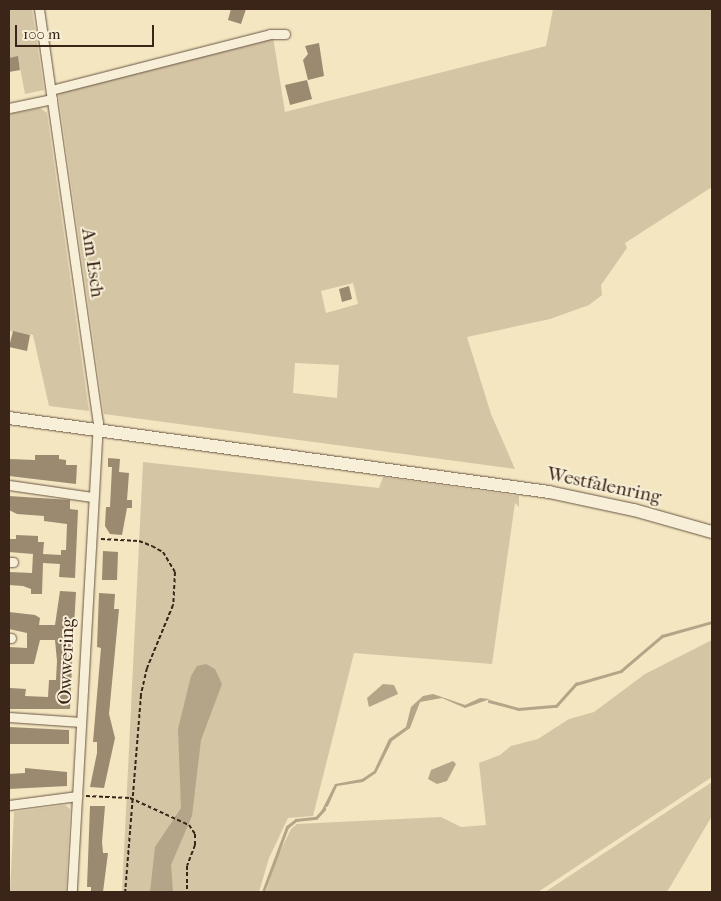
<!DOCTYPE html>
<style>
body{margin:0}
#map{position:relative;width:721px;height:901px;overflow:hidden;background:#f3e6c1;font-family:"IM FELL French Canon",serif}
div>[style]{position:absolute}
.green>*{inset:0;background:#d4c5a4}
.water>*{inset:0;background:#b4a488}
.stream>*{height:2.5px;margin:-1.25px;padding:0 1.25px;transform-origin:1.25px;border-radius:1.25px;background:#b4a488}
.building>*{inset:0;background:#9b8970}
.path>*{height:2px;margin-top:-1px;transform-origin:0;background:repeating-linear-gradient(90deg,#3b2418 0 4px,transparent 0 6.5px)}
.roads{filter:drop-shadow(0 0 1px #695442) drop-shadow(0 0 1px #695442)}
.street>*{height:9px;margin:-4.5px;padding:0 4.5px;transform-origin:4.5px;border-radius:4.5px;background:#f7efd7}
.secondary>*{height:12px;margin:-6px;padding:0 6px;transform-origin:6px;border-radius:6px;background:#f7efd7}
span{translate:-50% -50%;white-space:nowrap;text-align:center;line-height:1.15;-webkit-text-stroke:4px #f7efd7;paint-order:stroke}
.street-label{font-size:19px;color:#3b2418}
.frame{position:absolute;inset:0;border:10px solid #3b2418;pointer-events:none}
.scale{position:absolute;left:15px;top:25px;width:139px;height:22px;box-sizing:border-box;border:2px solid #3b2418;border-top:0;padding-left:6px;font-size:15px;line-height:18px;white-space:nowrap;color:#3b2418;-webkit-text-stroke:4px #f7efd7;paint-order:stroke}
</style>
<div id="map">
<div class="green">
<div style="clip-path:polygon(9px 9px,32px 9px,44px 90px,25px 94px,18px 57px,9px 58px)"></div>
<div style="clip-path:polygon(evenodd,553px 9px,712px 9px,712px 187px,625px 243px,627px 248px,601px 285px,602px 295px,589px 305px,550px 319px,467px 337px,491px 414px,515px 469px,104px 414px,58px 91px,273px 37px,285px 112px,546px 46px,553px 9px,353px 283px,358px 304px,326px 313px,321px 291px,353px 283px,553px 9px,295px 363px,339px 365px,337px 398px,293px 393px,295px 363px)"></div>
<div style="clip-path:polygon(40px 108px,47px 113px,89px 411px,49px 406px,33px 335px,9px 331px,9px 114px)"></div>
<div style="clip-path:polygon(143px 462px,379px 488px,383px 477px,519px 496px,519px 507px,515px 503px,492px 664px,354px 653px,313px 816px,288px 818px,269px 858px,259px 892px,122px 892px)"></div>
<div style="clip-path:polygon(712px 640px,712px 777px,538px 892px,266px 892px,276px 860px,291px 829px,297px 824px,441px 817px,461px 827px,486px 825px,479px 763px,500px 755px,511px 746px,538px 739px,569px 719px,594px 712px,645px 674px)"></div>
<div style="clip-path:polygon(712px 782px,712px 816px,667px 892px,545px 892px)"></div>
<div style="clip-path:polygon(65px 805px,70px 809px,66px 892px,10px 892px,14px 812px)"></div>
</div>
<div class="water">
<div style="clip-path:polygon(206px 664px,215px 669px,222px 684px,201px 740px,192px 816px,171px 865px,173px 892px,150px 892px,155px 847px,181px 808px,178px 729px,191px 676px,197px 666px)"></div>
<div style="clip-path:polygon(383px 684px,394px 685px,398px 694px,369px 707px,367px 698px)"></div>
<div style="clip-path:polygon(433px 694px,465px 705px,480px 698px,490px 699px,465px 708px,442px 698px,420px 702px,410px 728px,392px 741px,376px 773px,363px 782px,337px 786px,328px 806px,322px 810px,335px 784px,362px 779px,374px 771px,389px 739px,406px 727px,411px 707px,423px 696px)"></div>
<div style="clip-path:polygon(453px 761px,456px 764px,447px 781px,437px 784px,428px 779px,431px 770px)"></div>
</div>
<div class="stream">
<div style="left:489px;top:701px;width:30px;rotate:15deg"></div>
<div style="left:518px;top:709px;width:38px;rotate:-5deg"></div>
<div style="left:556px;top:706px;width:30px;rotate:-48deg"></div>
<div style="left:576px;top:684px;width:47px;rotate:-16.1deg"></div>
<div style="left:621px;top:671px;width:54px;rotate:-40.5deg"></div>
<div style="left:662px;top:636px;width:52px;rotate:-15.6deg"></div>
<div style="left:263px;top:892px;width:69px;rotate:-69.7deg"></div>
<div style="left:287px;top:827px;width:11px;rotate:-38deg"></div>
<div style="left:296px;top:820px;width:20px;rotate:-6deg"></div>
<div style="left:316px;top:818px;width:12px;rotate:-48deg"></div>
</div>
<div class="building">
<div style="clip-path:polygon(231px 9px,246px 9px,241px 24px,228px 20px)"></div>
<div style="clip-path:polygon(319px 43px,324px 76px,308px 80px,303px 60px,308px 54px,305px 46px)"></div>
<div style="clip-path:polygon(18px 56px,20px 70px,9px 72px,9px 58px)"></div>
<div style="clip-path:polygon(307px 80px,312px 99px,290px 105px,285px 85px)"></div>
<div style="clip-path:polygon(349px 286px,352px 299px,342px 302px,339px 289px)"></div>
<div style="clip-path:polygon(13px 331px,30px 335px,27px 351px,9px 347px)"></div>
<div style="clip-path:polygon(35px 455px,59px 455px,59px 459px,66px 460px,66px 465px,77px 465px,76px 484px,9px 476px,9px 459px,35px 460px)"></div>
<div style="clip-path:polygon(108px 458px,120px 459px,119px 472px,129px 473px,127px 500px,132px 500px,132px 508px,127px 508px,122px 535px,110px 534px,105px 526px,106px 507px,110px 507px,112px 467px,108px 467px)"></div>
<div style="clip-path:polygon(9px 496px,70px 500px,70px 509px,78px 510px,75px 578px,59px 577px,60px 564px,43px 563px,42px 594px,31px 594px,31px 589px,23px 586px,9px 585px,9px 572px,32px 573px,33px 554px,9px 552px,9px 539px,16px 539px,16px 535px,38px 536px,38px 542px,44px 542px,43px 554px,61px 555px,61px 550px,66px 550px,67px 524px,44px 521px,44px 516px,17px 514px,9px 510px)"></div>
<div style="clip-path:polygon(103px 551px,118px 552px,117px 580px,102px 580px)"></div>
<div style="clip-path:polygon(60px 591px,76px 592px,74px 626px,66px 626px,65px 641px,73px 642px,70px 709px,9px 709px,10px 688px,26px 689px,25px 696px,48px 697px,49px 680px,56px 680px,57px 661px,55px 640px,40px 640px,34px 664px,9px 664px,9px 647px,27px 648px,27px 633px,9px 629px,9px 612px,35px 615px,40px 618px,39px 625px,55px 625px)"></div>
<div style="clip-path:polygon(99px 593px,115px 594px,114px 609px,119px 609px,109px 714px,115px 738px,104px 788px,90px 787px,97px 753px,97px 742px,93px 742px,101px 648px,97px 647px)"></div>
<div style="clip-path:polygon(9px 727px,69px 730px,69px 744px,9px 744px)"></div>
<div style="clip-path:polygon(25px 768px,67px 772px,67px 786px,9px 789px,9px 774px,25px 773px)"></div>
<div style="clip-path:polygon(90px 806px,105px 806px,102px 842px,103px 853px,108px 853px,103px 892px,91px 892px,91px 887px,87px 887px)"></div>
</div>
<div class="path">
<div style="left:101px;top:539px;width:38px;rotate:3deg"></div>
<div style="left:139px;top:541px;width:14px;rotate:21deg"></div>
<div style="left:152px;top:546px;width:13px;rotate:29deg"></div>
<div style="left:163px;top:552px;width:23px;rotate:59deg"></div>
<div style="left:175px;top:572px;width:33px;rotate:93deg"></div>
<div style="left:173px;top:605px;width:68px;rotate:112.4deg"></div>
<div style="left:147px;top:668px;width:28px;rotate:103deg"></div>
<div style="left:141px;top:695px;width:198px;rotate:94.6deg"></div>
<div style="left:86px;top:796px;width:44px;rotate:2.6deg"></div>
<div style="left:130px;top:798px;width:65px;rotate:24.6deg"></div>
<div style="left:189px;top:825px;width:11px;rotate:56deg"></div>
<div style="left:195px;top:834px;width:11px;rotate:90deg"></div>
<div style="left:195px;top:845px;width:22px;rotate:111deg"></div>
<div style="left:187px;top:866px;width:26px;rotate:90deg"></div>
</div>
<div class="roads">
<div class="street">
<div style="left:39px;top:9px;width:417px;rotate:81.9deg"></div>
<div style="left:98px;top:422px;width:471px;rotate:93.2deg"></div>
<div style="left:51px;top:90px;width:226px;rotate:-14.3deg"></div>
<div style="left:270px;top:34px;width:15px"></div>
<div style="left:9px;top:108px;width:44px;rotate:-11.8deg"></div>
<div style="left:9px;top:485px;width:84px;rotate:8.2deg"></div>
<div style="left:9px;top:562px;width:4px"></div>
<div style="left:9px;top:638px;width:2px"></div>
<div style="left:9px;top:717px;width:72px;rotate:4deg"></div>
<div style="left:9px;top:805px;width:69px;rotate:-7.5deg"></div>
</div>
<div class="secondary">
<div style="left:9px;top:418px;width:545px;rotate:7.8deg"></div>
<div style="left:549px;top:492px;width:87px;rotate:12deg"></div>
<div style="left:634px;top:510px;width:81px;rotate:15.8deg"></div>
</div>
</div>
<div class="street-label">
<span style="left:92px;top:263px;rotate:82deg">Am Esch</span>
<span style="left:604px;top:486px;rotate:12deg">Westfalenring</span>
<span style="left:67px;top:661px;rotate:-88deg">Owwering</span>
</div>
<div class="frame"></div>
<div class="scale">100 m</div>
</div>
